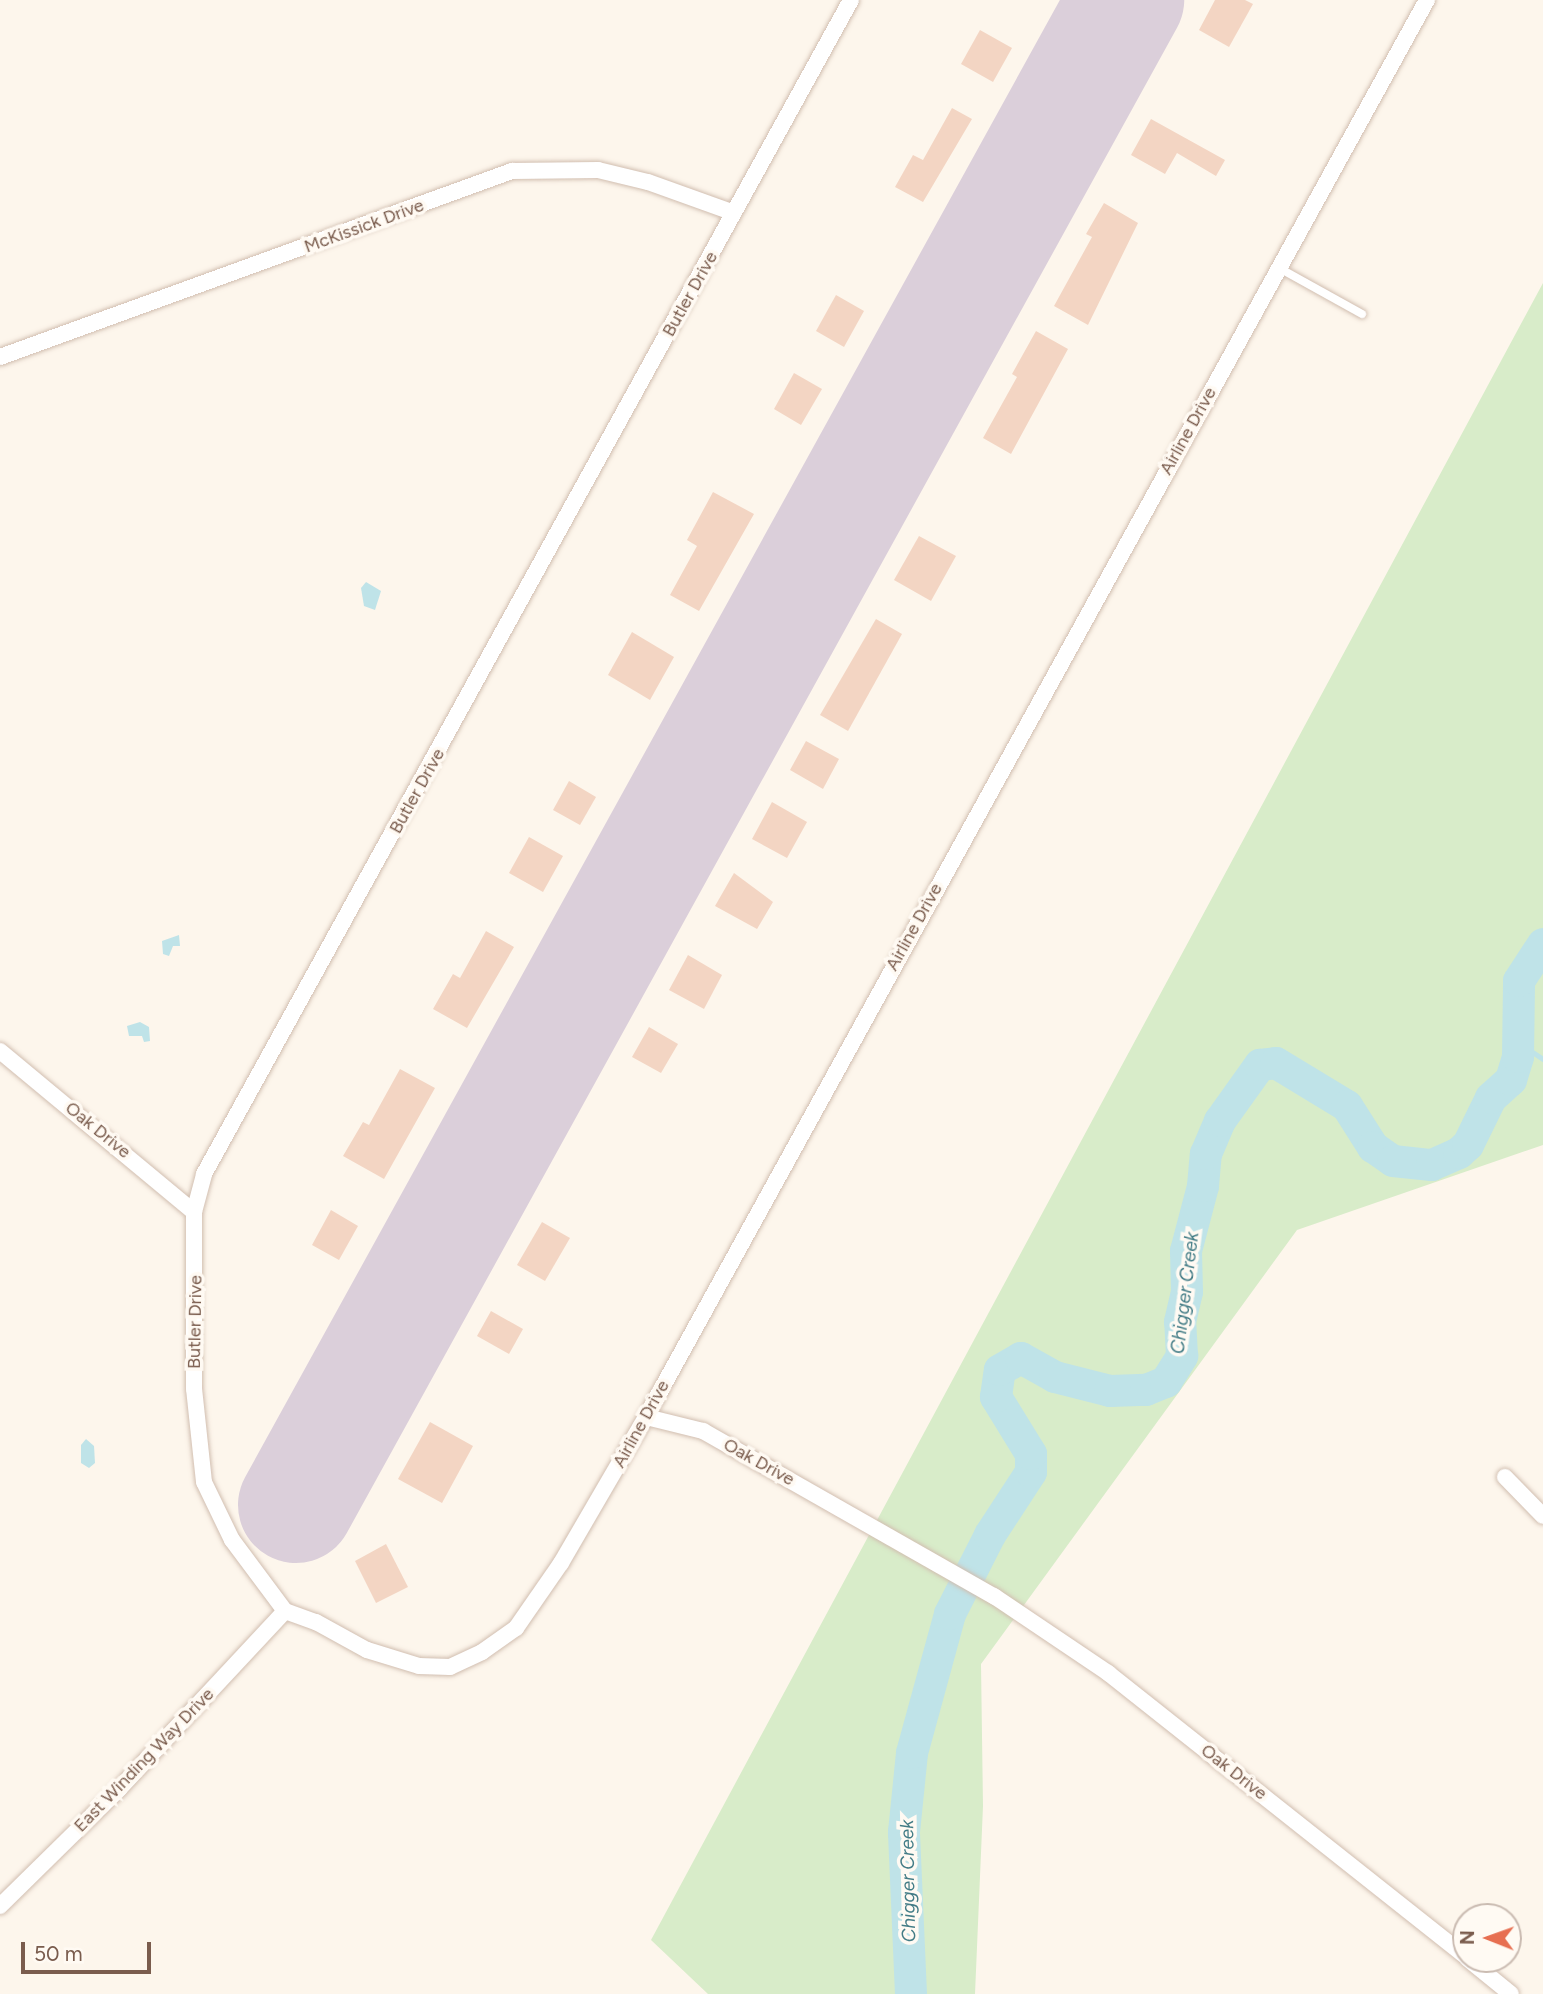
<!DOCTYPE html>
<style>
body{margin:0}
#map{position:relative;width:1543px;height:1994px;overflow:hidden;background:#fdf6ec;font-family:Figtree,sans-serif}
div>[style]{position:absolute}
.green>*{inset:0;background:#d8ecc9}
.water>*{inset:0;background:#bfe3e8}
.stream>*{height:5px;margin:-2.5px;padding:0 2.5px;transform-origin:2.5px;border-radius:2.5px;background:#bfe3e8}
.river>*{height:32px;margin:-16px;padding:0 16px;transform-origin:16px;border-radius:16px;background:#bfe3e8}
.runway>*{height:116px;margin:-58px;padding:0 58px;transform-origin:58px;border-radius:58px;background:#dbcfda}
.building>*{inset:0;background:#f3d5c3}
.roads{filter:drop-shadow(0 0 2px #d1beb0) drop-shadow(0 0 2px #d1beb0)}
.service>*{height:8px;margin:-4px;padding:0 4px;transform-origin:4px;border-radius:4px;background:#fff}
.minor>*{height:16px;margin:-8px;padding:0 8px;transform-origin:8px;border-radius:8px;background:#fff}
span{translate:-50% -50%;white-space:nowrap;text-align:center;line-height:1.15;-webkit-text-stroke:7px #fffaf3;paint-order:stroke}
.street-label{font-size:18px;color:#7a5c4d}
.water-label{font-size:19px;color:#437c86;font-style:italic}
.north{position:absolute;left:1452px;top:1903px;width:70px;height:70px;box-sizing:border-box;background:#fffaf3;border:2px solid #cabbb1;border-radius:50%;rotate:271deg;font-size:19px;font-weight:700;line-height:28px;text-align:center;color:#7a5c4d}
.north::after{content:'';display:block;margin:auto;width:24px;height:32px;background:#e76f51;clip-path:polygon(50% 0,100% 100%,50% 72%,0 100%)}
.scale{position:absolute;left:21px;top:1942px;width:130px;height:32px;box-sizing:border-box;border:4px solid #7a5c4d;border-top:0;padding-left:9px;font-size:21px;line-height:24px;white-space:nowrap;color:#7a5c4d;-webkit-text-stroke:5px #fffaf3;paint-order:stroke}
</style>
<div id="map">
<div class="green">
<div style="clip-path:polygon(1543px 283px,1543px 1145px,1297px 1230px,981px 1664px,983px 1806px,975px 1994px,708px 1994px,651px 1940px)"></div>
</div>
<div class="water">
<div style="clip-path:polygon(366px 582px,381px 591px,375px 610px,364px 606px,361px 588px)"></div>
<div style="clip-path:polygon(179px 935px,180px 946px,173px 946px,169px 956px,163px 954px,162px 941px)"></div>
<div style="clip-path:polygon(140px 1022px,149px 1027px,150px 1041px,144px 1042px,142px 1036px,129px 1036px,127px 1026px)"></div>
<div style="clip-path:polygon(86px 1439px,94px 1446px,95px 1463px,89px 1468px,81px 1463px,81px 1445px)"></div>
</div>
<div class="stream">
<div style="left:1519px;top:1043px;width:29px;rotate:34deg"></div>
</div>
<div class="river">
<div style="left:911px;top:1994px;width:162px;rotate:-92.5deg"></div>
<div style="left:904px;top:1832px;width:79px;rotate:-84.2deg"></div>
<div style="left:912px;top:1753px;width:144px;rotate:-74.7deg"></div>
<div style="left:950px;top:1614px;width:89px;rotate:-63.1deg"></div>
<div style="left:990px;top:1535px;width:75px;rotate:-56.9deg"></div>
<div style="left:1031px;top:1472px;width:18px;rotate:-90deg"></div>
<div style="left:1031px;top:1454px;width:67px;rotate:-121.6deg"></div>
<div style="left:996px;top:1397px;width:27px;rotate:-82deg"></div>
<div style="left:1000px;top:1370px;width:24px;rotate:-30deg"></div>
<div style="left:1021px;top:1358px;width:39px;rotate:29deg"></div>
<div style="left:1055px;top:1377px;width:57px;rotate:14.3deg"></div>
<div style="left:1110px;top:1391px;width:36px;rotate:-2deg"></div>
<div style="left:1146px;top:1390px;width:22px;rotate:-22deg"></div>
<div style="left:1166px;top:1382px;width:31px;rotate:-58deg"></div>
<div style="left:1182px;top:1356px;width:34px;rotate:-93deg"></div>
<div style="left:1180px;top:1322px;width:31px;rotate:-77deg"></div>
<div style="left:1187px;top:1292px;width:41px;rotate:-91.4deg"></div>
<div style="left:1186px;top:1251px;width:67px;rotate:-75.3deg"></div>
<div style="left:1203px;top:1186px;width:32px;rotate:-85deg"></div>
<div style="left:1206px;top:1154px;width:36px;rotate:-67deg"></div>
<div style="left:1220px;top:1121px;width:69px;rotate:-54.5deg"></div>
<div style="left:1260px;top:1065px;width:16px;rotate:-7deg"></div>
<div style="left:1276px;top:1063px;width:83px;rotate:31.2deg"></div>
<div style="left:1347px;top:1106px;width:49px;rotate:57.6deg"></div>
<div style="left:1373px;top:1147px;width:24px;rotate:35deg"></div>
<div style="left:1393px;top:1161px;width:39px;rotate:6deg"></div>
<div style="left:1432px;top:1165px;width:30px;rotate:-24deg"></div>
<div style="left:1459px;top:1153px;width:12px;rotate:-42deg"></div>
<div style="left:1468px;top:1145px;width:52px;rotate:-63.9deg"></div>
<div style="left:1491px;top:1098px;width:27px;rotate:-42deg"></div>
<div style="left:1511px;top:1080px;width:24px;rotate:-73deg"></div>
<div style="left:1518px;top:1057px;width:76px;rotate:-89.2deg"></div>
<div style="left:1519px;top:981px;width:44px;rotate:-57deg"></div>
</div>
<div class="runway">
<div style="left:296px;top:1505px;width:1719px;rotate:-61.12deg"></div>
</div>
<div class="building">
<div style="clip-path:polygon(1215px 0,1245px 0,1253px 4px,1229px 47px,1199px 30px)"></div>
<div style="clip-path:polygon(980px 30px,1012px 48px,993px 82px,961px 64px)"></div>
<div style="clip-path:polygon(952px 108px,972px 119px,923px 202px,895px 187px,913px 155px,923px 160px)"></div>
<div style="clip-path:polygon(1151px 119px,1225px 160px,1216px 176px,1177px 153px,1165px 174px,1131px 155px)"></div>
<div style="clip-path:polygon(1104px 203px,1138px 223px,1088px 325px,1054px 306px,1092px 237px,1086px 234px)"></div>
<div style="clip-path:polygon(836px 295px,864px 311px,844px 347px,816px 331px)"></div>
<div style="clip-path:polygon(1036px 331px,1068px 349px,1011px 454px,983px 438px,1017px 377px,1012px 374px)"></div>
<div style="clip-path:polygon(794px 373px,822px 389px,801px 425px,774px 409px)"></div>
<div style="clip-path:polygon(713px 492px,754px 514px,699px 611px,670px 595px,697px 546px,687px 540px)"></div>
<div style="clip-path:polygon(919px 536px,956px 556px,931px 601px,894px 580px)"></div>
<div style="clip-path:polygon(876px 619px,902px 634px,848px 731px,820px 715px)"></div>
<div style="clip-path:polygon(632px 632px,674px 657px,650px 700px,608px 675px)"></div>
<div style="clip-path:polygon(806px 741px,839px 759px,823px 789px,790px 770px)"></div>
<div style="clip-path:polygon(569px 781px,596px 797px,580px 825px,553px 810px)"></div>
<div style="clip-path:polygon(772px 802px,807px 822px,787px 858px,752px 839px)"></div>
<div style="clip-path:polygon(529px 837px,563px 856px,543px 892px,509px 873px)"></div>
<div style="clip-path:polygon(734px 873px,773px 902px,757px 929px,715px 906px)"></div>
<div style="clip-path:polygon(486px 931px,514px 947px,467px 1028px,433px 1009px,453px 974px,460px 978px)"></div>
<div style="clip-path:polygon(688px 955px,722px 975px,704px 1009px,669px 990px)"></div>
<div style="clip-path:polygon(649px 1027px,678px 1044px,661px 1073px,632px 1057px)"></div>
<div style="clip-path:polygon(400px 1069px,435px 1088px,384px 1179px,343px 1156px,363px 1122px,369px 1125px)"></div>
<div style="clip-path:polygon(331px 1210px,358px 1226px,339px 1260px,312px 1245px)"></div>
<div style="clip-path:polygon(542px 1222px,570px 1238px,545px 1281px,517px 1265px)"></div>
<div style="clip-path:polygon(491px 1311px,523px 1329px,509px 1354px,477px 1336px)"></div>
<div style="clip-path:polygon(430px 1422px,473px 1446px,442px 1503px,398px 1479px)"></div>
<div style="clip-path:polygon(386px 1544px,408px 1587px,376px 1603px,355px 1561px)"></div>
</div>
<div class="roads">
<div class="service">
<div style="left:1279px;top:268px;width:95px;rotate:29deg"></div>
</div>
<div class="minor">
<div style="left:0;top:357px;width:545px;rotate:-19.97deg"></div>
<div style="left:512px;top:171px;width:86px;rotate:-0.7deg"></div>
<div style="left:598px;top:170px;width:51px;rotate:13.5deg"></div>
<div style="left:648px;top:182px;width:91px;rotate:19.8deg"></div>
<div style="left:0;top:1051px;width:252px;rotate:39.7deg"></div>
<div style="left:646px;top:1417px;width:59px;rotate:13.8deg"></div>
<div style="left:703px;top:1431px;width:335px;rotate:29.6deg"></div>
<div style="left:994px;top:1596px;width:138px;rotate:34deg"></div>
<div style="left:1108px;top:1673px;width:457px;rotate:38.4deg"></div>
<div style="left:1505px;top:1477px;width:54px;rotate:45.7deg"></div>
<div style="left:285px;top:1611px;width:33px;rotate:20deg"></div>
<div style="left:316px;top:1622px;width:58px;rotate:28.8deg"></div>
<div style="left:367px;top:1650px;width:54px;rotate:17.1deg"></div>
<div style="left:419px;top:1666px;width:31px;rotate:2deg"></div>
<div style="left:450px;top:1667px;width:35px;rotate:-25deg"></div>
<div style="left:482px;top:1652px;width:42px;rotate:-35.2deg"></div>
<div style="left:516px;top:1628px;width:79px;rotate:-55.3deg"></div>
<div style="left:561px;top:1563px;width:169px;rotate:-59.8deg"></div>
<div style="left:646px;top:1417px;width:1618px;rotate:-61.14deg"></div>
<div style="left:285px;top:1611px;width:89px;rotate:-126.7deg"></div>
<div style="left:232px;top:1540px;width:64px;rotate:-115.8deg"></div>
<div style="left:204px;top:1482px;width:94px;rotate:-96.1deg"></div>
<div style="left:194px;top:1389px;width:177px;rotate:-90deg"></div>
<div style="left:194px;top:1212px;width:39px;rotate:-75deg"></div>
<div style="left:204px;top:1174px;width:1340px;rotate:-61.14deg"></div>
<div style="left:0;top:1906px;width:167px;rotate:-44.5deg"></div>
<div style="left:119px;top:1789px;width:243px;rotate:-47deg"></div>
<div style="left:1468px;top:1959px;width:55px;rotate:39.1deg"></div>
</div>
</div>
<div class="street-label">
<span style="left:364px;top:226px;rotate:-20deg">McKissick Drive</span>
<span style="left:690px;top:294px;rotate:-61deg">Butler Drive</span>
<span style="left:1188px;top:431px;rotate:-61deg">Airline Drive</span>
<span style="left:417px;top:791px;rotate:-61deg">Butler Drive</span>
<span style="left:914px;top:927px;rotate:-61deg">Airline Drive</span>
<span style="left:98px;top:1130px;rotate:39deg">Oak Drive</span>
<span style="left:195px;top:1322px;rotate:-89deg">Butler Drive</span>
<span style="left:641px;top:1424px;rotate:-61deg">Airline Drive</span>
<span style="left:759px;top:1462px;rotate:29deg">Oak Drive</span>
<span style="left:144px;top:1760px;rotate:-46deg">East Winding Way Drive</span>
<span style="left:1234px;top:1772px;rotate:38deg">Oak Drive</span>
</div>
<div class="water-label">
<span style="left:1185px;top:1293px;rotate:-83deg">Chigger Creek</span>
<span style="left:908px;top:1881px;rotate:-91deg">Chigger Creek</span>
</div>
<div class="north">N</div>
<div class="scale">50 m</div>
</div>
